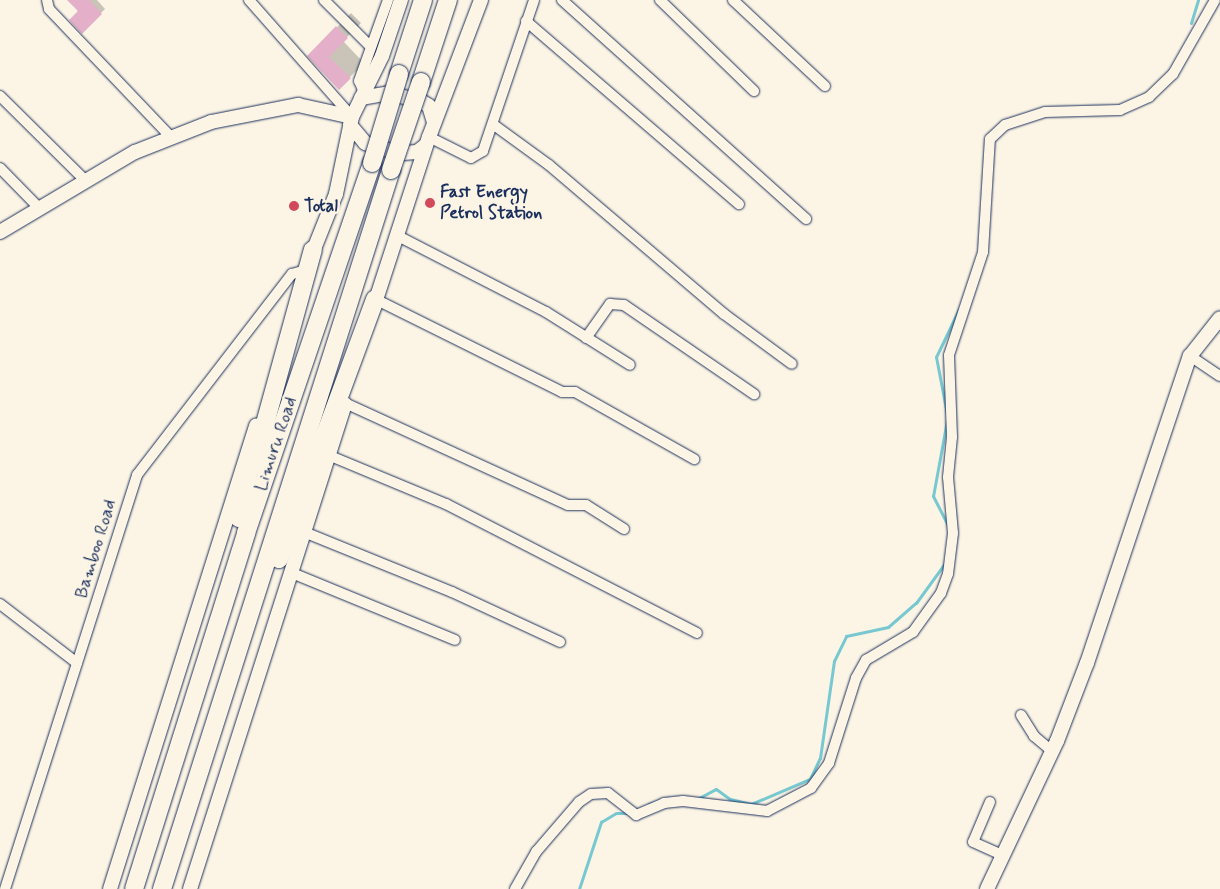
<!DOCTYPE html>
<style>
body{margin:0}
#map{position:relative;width:1220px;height:889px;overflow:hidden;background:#fcf5e5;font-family:Mynerve,sans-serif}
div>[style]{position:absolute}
.shadow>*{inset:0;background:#0003}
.stream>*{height:3px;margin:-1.5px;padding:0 1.5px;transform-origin:1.5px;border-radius:1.5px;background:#77c8d0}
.building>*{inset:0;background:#e4afc8}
.roads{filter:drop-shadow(0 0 1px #1b2f5e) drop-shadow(0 0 1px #1b2f5e)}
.street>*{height:10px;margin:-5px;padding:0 5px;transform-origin:5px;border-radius:5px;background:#fcf5e5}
.secondary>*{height:14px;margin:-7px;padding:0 7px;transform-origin:7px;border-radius:7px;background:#fcf5e5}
.highway>*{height:18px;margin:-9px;padding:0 9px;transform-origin:9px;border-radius:9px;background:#fcf5e5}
.bridges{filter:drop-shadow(0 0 1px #1b2f5e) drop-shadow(0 0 1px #1b2f5e)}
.highway-bridge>*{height:18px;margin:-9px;padding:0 9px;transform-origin:9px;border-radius:9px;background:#fcf5e5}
.dots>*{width:14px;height:14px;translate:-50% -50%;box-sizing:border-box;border:2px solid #fcf5e5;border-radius:50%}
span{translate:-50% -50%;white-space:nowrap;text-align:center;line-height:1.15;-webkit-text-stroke:5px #fcf5e5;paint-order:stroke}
.poi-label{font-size:18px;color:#1b2f5e;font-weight:700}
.left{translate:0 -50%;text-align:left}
.street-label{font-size:18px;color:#1b2f5e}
</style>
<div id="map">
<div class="shadow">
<div style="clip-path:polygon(75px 0,97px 0,105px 9px,82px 32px)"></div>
<div style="clip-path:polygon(351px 13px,361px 23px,343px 41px,364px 63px,339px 88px,309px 56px)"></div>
</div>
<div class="stream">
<div style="left:1191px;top:23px;width:24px;rotate:-73deg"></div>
<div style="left:947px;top:414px;width:58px;rotate:-100.9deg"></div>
<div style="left:936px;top:357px;width:53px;rotate:-64.4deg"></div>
<div style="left:947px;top:420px;width:77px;rotate:100.4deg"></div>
<div style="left:933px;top:496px;width:34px;rotate:63deg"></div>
<div style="left:697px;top:799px;width:21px;rotate:-28deg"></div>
<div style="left:716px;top:789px;width:17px;rotate:36deg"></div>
<div style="left:730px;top:799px;width:22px;rotate:13deg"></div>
<div style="left:751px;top:804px;width:64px;rotate:-23deg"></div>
<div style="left:810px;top:779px;width:23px;rotate:-65deg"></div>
<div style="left:820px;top:758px;width:98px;rotate:-81.8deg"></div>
<div style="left:834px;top:661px;width:28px;rotate:-64deg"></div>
<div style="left:846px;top:636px;width:43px;rotate:-12.1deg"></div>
<div style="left:888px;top:627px;width:37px;rotate:-41deg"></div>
<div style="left:916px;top:603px;width:49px;rotate:-54.1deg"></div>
<div style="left:649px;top:804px;width:20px;rotate:-18deg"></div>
<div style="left:579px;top:889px;width:71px;rotate:-71.8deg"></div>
<div style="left:601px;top:822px;width:17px;rotate:-31deg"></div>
<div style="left:616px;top:813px;width:12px"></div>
</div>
<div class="building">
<div style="clip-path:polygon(67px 0,89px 0,102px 14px,82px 34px,69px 20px,78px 11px)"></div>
<div style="clip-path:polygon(336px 26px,348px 38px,329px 57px,351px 78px,339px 90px,307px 56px)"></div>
</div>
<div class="roads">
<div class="street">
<div style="left:47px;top:0;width:9px;rotate:77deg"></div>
<div style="left:49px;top:9px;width:175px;rotate:46.4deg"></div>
<div style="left:249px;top:0;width:156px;rotate:48.6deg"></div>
<div style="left:324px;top:0;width:66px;rotate:45deg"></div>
<div style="left:562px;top:0;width:328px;rotate:41.9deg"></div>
<div style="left:660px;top:0;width:131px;rotate:44.1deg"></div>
<div style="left:733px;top:0;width:126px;rotate:43.1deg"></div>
<div style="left:526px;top:21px;width:281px;rotate:40.7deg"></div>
<div style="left:364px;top:92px;width:12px;rotate:-114deg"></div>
<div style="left:359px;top:81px;width:86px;rotate:-70.3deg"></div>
<div style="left:0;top:96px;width:121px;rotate:44.7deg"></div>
<div style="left:494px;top:125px;width:68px;rotate:36deg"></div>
<div style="left:549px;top:165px;width:230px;rotate:40.4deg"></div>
<div style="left:724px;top:314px;width:84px;rotate:36.3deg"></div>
<div style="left:429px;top:137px;width:47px;rotate:26.6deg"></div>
<div style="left:471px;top:158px;width:14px;rotate:-30deg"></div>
<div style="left:483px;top:151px;width:159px;rotate:-71.3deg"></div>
<div style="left:0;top:168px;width:56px;rotate:45.7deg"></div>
<div style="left:398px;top:236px;width:166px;rotate:27.2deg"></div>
<div style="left:546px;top:312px;width:99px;rotate:32.2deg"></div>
<div style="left:375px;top:299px;width:209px;rotate:26.4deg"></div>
<div style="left:562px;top:392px;width:13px"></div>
<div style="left:575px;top:392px;width:137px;rotate:29.4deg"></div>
<div style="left:586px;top:338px;width:42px;rotate:-54.8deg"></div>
<div style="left:610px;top:304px;width:14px;rotate:4deg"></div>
<div style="left:624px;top:305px;width:158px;rotate:34.4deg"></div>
<div style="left:1190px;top:356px;width:36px;rotate:34deg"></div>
<div style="left:345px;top:403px;width:245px;rotate:24.6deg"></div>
<div style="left:568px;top:505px;width:18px"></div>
<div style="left:586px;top:505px;width:45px;rotate:32.3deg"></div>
<div style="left:328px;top:455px;width:128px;rotate:22.6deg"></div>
<div style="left:446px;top:504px;width:282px;rotate:27.2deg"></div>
<div style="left:304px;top:532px;width:160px;rotate:22.1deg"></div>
<div style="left:452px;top:592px;width:119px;rotate:24.8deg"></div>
<div style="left:292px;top:573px;width:176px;rotate:22.3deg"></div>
<div style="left:0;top:604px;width:97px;rotate:37.5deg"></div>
<div style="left:1021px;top:715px;width:25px;rotate:58deg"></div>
<div style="left:1034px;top:736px;width:23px;rotate:40deg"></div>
<div style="left:990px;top:802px;width:43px;rotate:113deg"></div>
<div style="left:973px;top:842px;width:34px;rotate:24deg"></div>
<div style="left:5px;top:889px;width:435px;rotate:-72.3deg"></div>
<div style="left:137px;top:475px;width:254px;rotate:-52.4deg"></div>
<div style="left:292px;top:274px;width:15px;rotate:-16deg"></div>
<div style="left:515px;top:889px;width:43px;rotate:-60.4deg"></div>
<div style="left:536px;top:852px;width:66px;rotate:-49.3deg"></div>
<div style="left:579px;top:802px;width:14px;rotate:-34deg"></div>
<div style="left:591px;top:794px;width:17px;rotate:-3deg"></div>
<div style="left:608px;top:793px;width:36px;rotate:38deg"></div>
<div style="left:636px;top:815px;width:30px;rotate:-23deg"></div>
<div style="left:664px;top:803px;width:19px;rotate:-6deg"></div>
<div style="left:683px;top:801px;width:85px;rotate:6.8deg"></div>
<div style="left:767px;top:811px;width:50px;rotate:-27.6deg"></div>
<div style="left:811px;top:788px;width:31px;rotate:-54deg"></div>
<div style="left:829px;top:763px;width:89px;rotate:-72.4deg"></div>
<div style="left:856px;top:678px;width:21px;rotate:-61deg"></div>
<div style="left:866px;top:660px;width:55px;rotate:-30.8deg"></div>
<div style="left:913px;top:632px;width:48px;rotate:-54.3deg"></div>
<div style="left:941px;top:593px;width:20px;rotate:-70deg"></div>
<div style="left:948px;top:574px;width:41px;rotate:-83deg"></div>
<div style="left:953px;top:533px;width:56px;rotate:-95.1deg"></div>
<div style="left:948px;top:477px;width:40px;rotate:-84.3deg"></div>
<div style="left:952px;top:437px;width:82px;rotate:-92.1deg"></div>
<div style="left:949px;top:355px;width:108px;rotate:-71.7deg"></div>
<div style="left:983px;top:252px;width:113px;rotate:-86.5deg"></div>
<div style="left:990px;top:139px;width:21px;rotate:-43deg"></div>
<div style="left:1005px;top:125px;width:42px;rotate:-18deg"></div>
<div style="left:1045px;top:112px;width:75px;rotate:-1.5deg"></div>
<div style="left:1120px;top:110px;width:32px;rotate:-24deg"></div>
<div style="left:1149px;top:97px;width:33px;rotate:-44deg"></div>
<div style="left:1173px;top:74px;width:85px;rotate:-60.4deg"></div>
</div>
<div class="secondary">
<div style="left:361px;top:98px;width:27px;rotate:-10deg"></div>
<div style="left:388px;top:93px;width:34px;rotate:14deg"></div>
<div style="left:421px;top:101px;width:9px;rotate:32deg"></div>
<div style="left:429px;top:106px;width:17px;rotate:73deg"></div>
<div style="left:350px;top:125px;width:23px;rotate:50deg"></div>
<div style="left:365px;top:143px;width:19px;rotate:18deg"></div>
<div style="left:383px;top:149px;width:20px;rotate:11deg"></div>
<div style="left:403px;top:153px;width:14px;rotate:-4deg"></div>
<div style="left:417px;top:152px;width:11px;rotate:-38deg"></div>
<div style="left:0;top:232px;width:157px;rotate:-30.7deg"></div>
<div style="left:135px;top:152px;width:82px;rotate:-21.5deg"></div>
<div style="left:211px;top:122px;width:89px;rotate:-11.1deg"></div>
<div style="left:298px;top:105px;width:55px;rotate:12.5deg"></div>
<div style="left:310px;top:259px;width:70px;rotate:-68.2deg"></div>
<div style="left:336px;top:194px;width:79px;rotate:-78.3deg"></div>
<div style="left:352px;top:117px;width:68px;rotate:-63.8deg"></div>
<div style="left:382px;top:56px;width:59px;rotate:-71.3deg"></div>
<div style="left:373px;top:309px;width:181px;rotate:-72deg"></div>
<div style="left:429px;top:137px;width:147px;rotate:-69.2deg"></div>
<div style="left:110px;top:889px;width:486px;rotate:-72.5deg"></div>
<div style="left:190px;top:889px;width:509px;rotate:-72.28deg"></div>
<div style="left:987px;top:889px;width:164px;rotate:-64.7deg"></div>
<div style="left:1057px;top:741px;width:84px;rotate:-69deg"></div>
<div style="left:1087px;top:663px;width:324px;rotate:-71.5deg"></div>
<div style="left:1190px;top:356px;width:48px;rotate:-51.7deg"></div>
</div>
<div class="highway">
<div style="left:399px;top:74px;width:78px;rotate:-72deg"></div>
<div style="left:421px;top:82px;width:86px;rotate:-71.8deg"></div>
<div style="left:239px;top:518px;width:278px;rotate:-74.6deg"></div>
<div style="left:279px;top:559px;width:277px;rotate:-69.7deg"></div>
<div style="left:134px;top:889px;width:373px;rotate:-72.5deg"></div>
<div style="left:246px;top:533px;width:391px;rotate:-71.2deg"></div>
<div style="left:162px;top:889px;width:755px;rotate:-72.33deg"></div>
</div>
</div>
<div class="bridges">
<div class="highway-bridge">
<div style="left:372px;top:163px;width:93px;rotate:-73.1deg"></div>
<div style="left:391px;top:170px;width:93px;rotate:-71.2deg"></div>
</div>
</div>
<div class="dots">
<div style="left:430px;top:203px;background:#d1495b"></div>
<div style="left:294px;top:206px;background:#d1495b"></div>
</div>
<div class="poi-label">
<span class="left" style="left:440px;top:203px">Fast Energy<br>Petrol Station</span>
<span class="left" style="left:304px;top:206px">Total</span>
</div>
<div class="street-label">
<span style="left:276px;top:444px;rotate:-71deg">Limuru Road</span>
<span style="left:96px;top:549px;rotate:-73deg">Bamboo Road</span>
</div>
</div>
